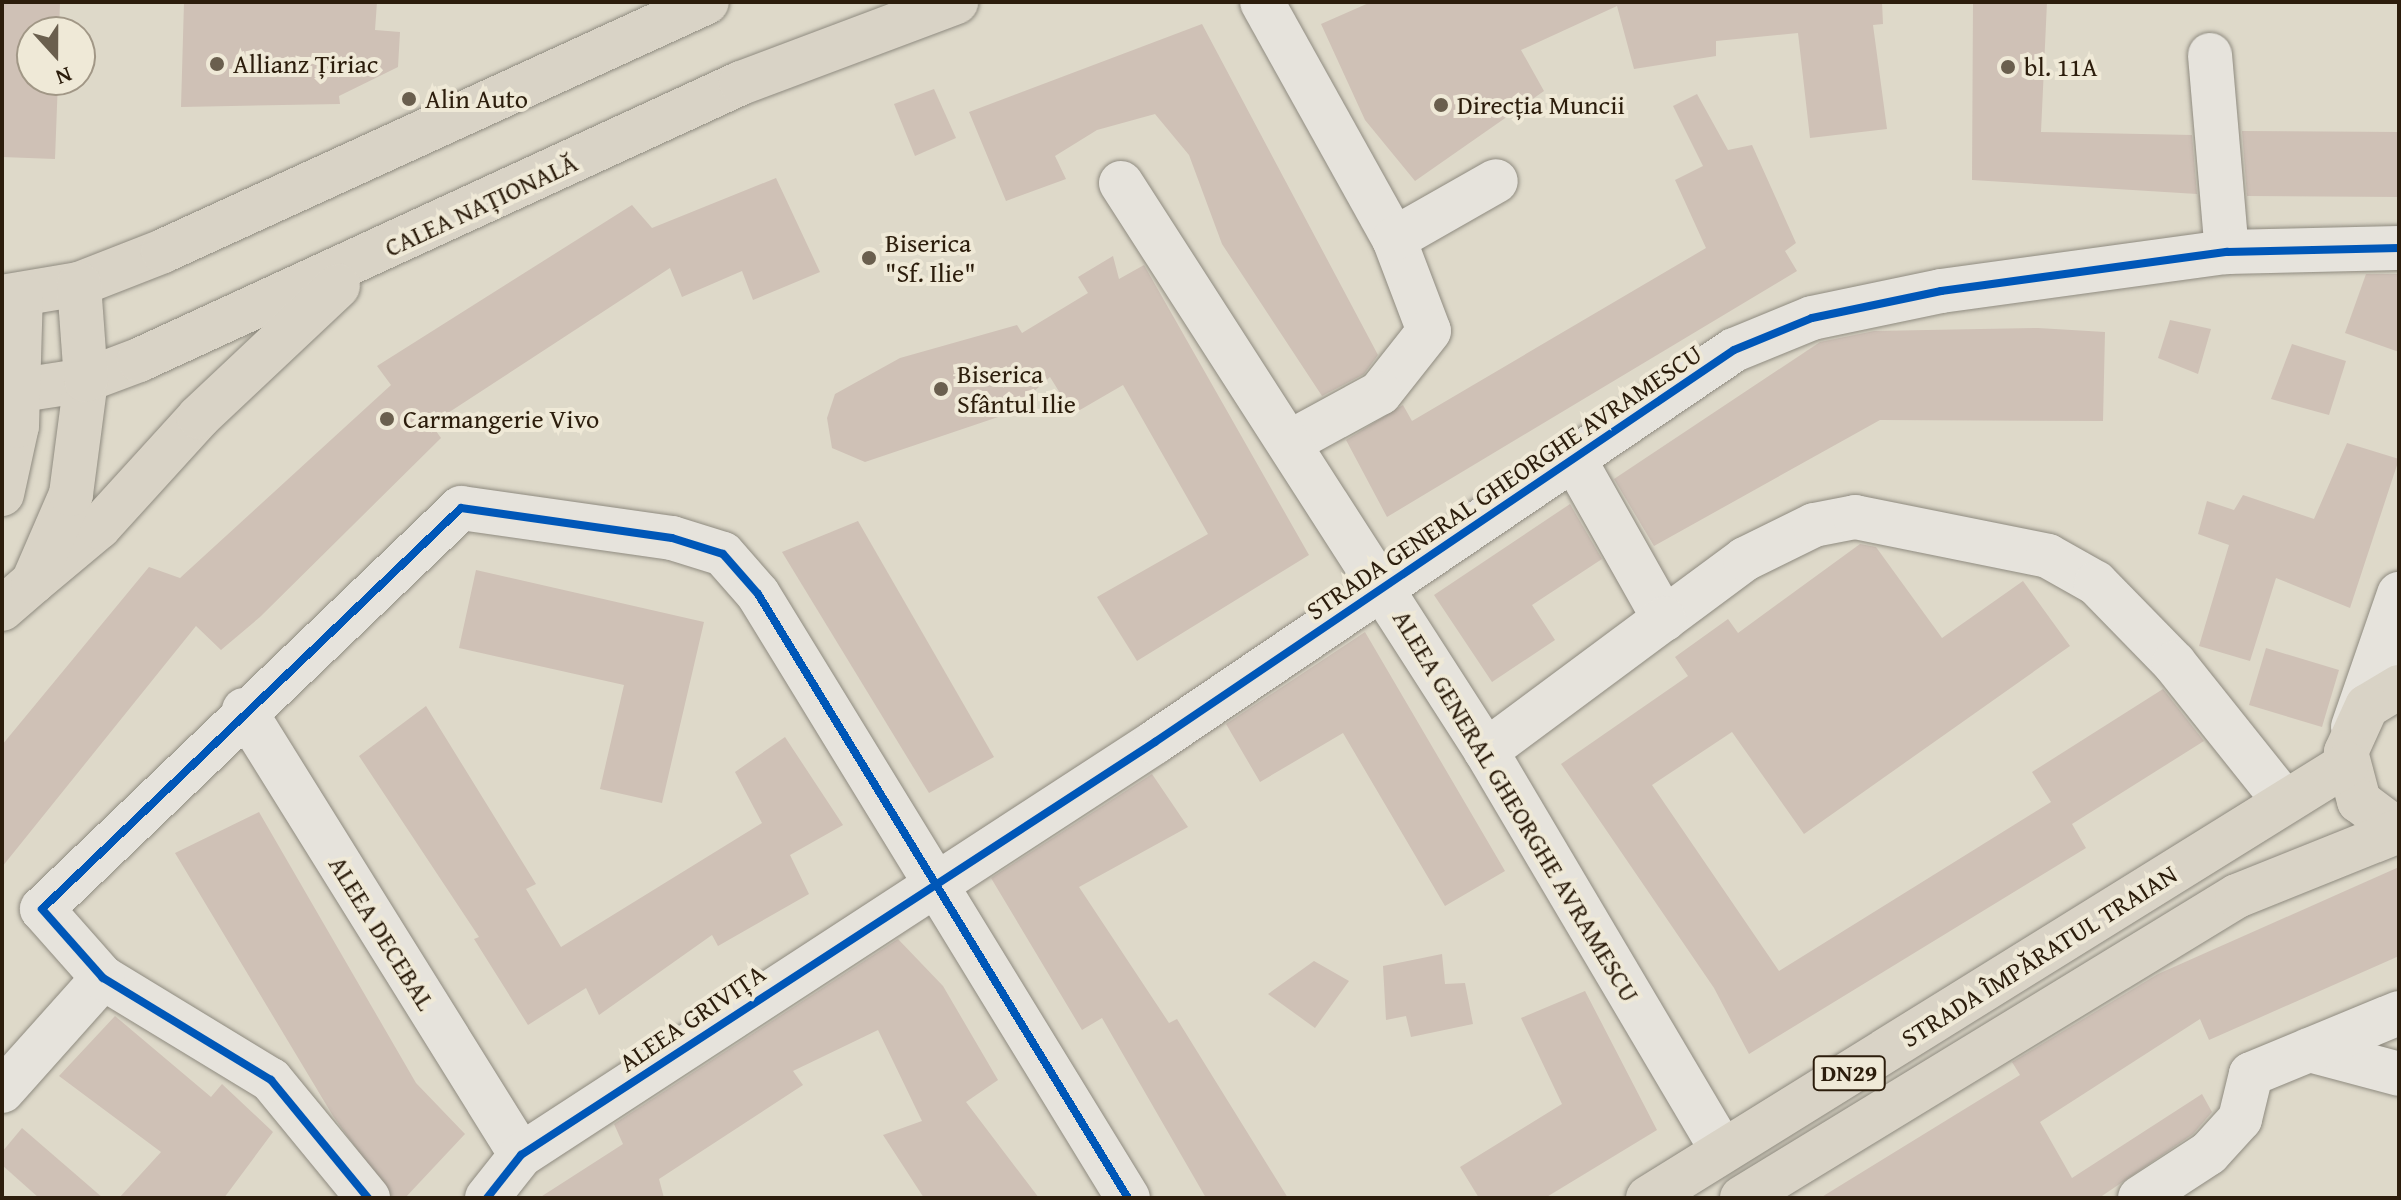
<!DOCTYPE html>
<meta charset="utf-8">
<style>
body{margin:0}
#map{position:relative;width:2401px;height:1200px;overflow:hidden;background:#ded9c9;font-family:"Gentium Book Plus",serif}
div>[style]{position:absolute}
.building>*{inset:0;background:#cfc1b6}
.roads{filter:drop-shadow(0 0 2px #8f8b80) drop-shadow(0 0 2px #8f8b80)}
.minor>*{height:44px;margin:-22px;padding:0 22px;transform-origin:22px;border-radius:22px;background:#e6e3dc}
.major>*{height:44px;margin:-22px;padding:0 22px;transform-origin:22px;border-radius:22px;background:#d9d3c6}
.cycleway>*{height:8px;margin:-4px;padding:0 4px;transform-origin:4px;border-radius:4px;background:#0057b8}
.dots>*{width:22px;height:22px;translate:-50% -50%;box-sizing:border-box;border:4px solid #efe9d7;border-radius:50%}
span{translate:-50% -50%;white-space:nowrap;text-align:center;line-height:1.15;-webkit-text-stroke:8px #efe9d7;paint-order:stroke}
.shield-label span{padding:2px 6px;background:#efe9d7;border:2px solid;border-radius:6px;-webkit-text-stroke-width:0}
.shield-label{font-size:24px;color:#2c1d0c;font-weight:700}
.poi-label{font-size:26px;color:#2c1d0c}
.left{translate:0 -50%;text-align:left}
.street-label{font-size:26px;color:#2c1d0c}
.frame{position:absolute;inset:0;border:4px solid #2c1d0c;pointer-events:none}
.north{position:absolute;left:16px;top:16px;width:80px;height:80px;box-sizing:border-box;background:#efe9d7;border:2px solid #a19786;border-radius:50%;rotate:159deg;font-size:22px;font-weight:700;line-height:32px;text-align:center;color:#2c1d0c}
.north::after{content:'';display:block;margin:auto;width:28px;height:36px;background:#6a5f4e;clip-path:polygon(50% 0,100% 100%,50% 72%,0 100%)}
</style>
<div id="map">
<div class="building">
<div style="clip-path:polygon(2px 2px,60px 2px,59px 32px,32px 32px,32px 80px,58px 80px,55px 159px,2px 157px)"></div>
<div style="clip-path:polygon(184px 2px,377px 2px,375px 30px,400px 32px,398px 67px,339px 96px,340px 104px,181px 107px)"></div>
<div style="clip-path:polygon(1371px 2px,1882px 2px,1883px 24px,1873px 25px,1887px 129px,1810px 138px,1798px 33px,1716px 41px,1716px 56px,1634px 69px,1617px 6px,1521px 50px,1544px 91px,1415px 181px,1365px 120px,1321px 24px)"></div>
<div style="clip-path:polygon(1973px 2px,2047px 2px,2041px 132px,2192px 135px,2197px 194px,1972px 180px)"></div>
<div style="clip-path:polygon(1202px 24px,1378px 355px,1364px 374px,1322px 396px,1222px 244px,1189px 155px,1155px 114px,1097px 130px,1055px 156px,1066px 179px,1006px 201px,969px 112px)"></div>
<div style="clip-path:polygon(934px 89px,956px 138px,915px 156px,894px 104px)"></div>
<div style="clip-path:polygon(1697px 94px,1728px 150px,1752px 145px,1796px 243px,1785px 251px,1797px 271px,1387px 517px,1346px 440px,1403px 405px,1412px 421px,1706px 248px,1675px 180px,1703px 166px,1673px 106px)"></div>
<div style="clip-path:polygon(2242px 131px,2399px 132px,2399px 197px,2247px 196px)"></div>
<div style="clip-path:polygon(776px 178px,820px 272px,753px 300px,742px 271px,682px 297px,670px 268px,431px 424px,441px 438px,260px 617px,221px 650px,196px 626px,2px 867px,2px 745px,149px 567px,180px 578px,391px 385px,377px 366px,632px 205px,652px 228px)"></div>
<div style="clip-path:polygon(1113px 256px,1119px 279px,1144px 265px,1309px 555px,1137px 661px,1097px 597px,1208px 534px,1123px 385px,1073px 414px,1050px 377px,1010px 413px,865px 462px,832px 448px,827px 418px,835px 394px,900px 358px,1017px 325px,1022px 333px,1088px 293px,1078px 277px)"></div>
<div style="clip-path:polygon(2366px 274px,2399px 274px,2399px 352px,2345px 333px)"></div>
<div style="clip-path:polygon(2170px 320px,2211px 329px,2198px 374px,2158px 358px)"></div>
<div style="clip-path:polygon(2038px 328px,2105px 332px,2103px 421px,1880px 420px,1654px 546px,1614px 479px,1820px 342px,1874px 331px)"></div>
<div style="clip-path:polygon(2292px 344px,2346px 361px,2329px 415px,2271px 399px)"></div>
<div style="clip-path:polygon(2347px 443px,2399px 459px,2350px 608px,2276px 578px,2250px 661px,2199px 646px,2229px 545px,2198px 534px,2207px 501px,2234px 510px,2243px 495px,2314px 519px)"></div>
<div style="clip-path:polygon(1570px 504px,1602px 559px,1532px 605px,1555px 640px,1492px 682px,1434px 595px)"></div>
<div style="clip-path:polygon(858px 521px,994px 757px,929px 793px,782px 552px)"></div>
<div style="clip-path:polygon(1860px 544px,1876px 547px,1942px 638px,2023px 581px,2070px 646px,1804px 834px,1732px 732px,1652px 785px,1779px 971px,2051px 802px,2032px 772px,2163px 689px,2204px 741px,2072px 824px,2086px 848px,1749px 1054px,1714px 988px,1561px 764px,1688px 676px,1675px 657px,1728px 619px,1738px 633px)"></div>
<div style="clip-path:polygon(476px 570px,704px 622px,662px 803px,600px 789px,624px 685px,459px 648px)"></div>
<div style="clip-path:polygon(1365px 632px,1505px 871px,1445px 906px,1343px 733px,1260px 782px,1226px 724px)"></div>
<div style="clip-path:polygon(2266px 648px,2339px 670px,2322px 727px,2249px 705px)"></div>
<div style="clip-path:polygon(426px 706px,536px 884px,526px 889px,561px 947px,762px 823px,735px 772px,785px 737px,843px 825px,790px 855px,809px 894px,718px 946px,712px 935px,599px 1015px,586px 988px,528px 1025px,474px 939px,479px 937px,359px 756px)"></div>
<div style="clip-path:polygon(1152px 774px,1188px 827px,1079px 887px,1169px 1023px,1177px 1019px,1288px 1198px,1206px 1198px,1102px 1018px,1082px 1030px,991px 878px)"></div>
<div style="clip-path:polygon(259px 812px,416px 1083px,465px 1134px,405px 1198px,392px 1198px,333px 1116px,175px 853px)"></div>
<div style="clip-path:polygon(2399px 867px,2399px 956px,2209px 1040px,2200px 1019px,2040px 1122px,2072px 1178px,2202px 1094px,2212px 1112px,2193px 1134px,2099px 1198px,1820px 1198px,2020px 1075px,2012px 1062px,2158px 974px)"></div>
<div style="clip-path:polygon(898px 939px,943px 986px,998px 1080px,966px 1102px,1039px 1198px,924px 1198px,883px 1135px,922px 1121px,878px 1030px,793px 1071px,803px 1085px,659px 1179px,664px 1198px,539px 1198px,623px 1144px,614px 1124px)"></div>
<div style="clip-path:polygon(1442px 954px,1445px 984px,1465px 983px,1473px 1024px,1411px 1037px,1406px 1016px,1386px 1020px,1383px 966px)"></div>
<div style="clip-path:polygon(1314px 961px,1349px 981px,1315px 1028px,1268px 994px)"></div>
<div style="clip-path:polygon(1585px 991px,1657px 1130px,1545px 1198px,1479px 1198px,1460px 1167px,1562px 1104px,1521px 1018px)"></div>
<div style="clip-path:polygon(115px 1016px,211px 1097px,222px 1084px,273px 1132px,224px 1198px,119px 1198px,161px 1152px,59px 1076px)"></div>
<div style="clip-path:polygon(22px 1128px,103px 1198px,39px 1198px,2px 1165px,2px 1152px)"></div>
</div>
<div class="roads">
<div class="minor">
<div style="left:1262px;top:2px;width:271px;rotate:60.9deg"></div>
<div style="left:1394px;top:239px;width:98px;rotate:69.2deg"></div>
<div style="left:1429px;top:331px;width:79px;rotate:128.3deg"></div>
<div style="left:1380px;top:393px;width:100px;rotate:151.4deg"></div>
<div style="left:2210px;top:55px;width:198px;rotate:85.1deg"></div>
<div style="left:1121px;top:183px;width:675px;rotate:57.27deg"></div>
<div style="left:1486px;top:751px;width:464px;rotate:59.4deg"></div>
<div style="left:1394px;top:239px;width:117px;rotate:-29.6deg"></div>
<div style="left:1574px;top:459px;width:184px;rotate:60.6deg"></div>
<div style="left:1664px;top:619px;width:101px;rotate:-36.5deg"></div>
<div style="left:1745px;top:559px;width:77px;rotate:-26.2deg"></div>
<div style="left:1814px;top:525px;width:42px;rotate:-11deg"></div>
<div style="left:1855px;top:517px;width:197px;rotate:11.4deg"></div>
<div style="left:2048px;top:556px;width:55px;rotate:29.4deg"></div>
<div style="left:2096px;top:583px;width:112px;rotate:45.7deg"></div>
<div style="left:2174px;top:663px;width:176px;rotate:51.4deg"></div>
<div style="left:244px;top:710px;width:524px;rotate:58.1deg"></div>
<div style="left:2353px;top:727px;width:141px;rotate:-70.9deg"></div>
<div style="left:1486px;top:751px;width:222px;rotate:-36.6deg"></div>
<div style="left:2309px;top:1050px;width:93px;rotate:14.9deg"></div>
<div style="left:2px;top:1091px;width:152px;rotate:-48.2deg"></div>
<div style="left:368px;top:1198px;width:153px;rotate:-129.4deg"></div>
<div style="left:271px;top:1080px;width:197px;rotate:-148.7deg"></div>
<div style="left:103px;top:978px;width:92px;rotate:-131.5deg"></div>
<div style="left:42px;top:909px;width:580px;rotate:-43.74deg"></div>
<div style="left:461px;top:508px;width:213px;rotate:8.1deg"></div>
<div style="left:672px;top:538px;width:53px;rotate:17.4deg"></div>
<div style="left:723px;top:554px;width:53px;rotate:48.8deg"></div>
<div style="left:758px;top:594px;width:708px;rotate:58.51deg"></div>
<div style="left:487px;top:1198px;width:55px;rotate:-51.7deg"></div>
<div style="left:521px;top:1155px;width:757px;rotate:-33.08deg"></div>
<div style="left:1155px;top:742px;width:699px;rotate:-34.1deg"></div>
<div style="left:1734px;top:350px;width:84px;rotate:-22.3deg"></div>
<div style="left:1812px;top:318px;width:132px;rotate:-11.8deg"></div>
<div style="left:1941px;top:291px;width:289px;rotate:-7.8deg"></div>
<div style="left:2227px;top:252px;width:172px;rotate:-1.3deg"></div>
<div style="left:2140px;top:1198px;width:82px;rotate:-33.1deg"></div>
<div style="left:2209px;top:1153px;width:46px;rotate:-47.6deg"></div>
<div style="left:2240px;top:1119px;width:46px;rotate:-76.3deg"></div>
<div style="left:2251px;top:1074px;width:160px;rotate:-22.4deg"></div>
</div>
<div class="major">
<div style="left:2px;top:297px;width:78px;rotate:-9.6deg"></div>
<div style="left:79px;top:284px;width:90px;rotate:-21.4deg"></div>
<div style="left:163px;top:251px;width:598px;rotate:-24.59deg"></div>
<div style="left:2px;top:393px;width:85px;rotate:-8.8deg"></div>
<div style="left:86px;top:380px;width:57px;rotate:-20.7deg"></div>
<div style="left:139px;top:360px;width:663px;rotate:-24.71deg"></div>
<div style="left:741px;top:83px;width:230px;rotate:-20.6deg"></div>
<div style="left:2px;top:494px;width:70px;rotate:-77.6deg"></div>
<div style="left:17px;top:426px;width:131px;rotate:-88.3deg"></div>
<div style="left:33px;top:582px;width:86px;rotate:-39.8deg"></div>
<div style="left:99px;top:527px;width:149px;rotate:-47.7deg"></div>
<div style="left:199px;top:417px;width:191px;rotate:-43.3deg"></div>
<div style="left:2px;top:609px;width:41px;rotate:-41.1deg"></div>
<div style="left:33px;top:582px;width:96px;rotate:-66.6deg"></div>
<div style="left:71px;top:494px;width:115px;rotate:-82.5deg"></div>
<div style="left:86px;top:380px;width:96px;rotate:-94.2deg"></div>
<div style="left:2399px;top:687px;width:37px;rotate:149deg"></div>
<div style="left:2367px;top:706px;width:51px;rotate:114.5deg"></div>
<div style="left:2346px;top:752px;width:51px;rotate:75.1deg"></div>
<div style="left:2359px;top:801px;width:50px;rotate:36.9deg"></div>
<div style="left:1648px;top:1198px;width:823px;rotate:-31.84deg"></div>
<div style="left:1742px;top:1198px;width:580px;rotate:-31.39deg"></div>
<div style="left:2237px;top:896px;width:175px;rotate:-21.9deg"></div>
</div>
</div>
<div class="cycleway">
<div style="left:368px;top:1198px;width:153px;rotate:-129.4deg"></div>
<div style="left:271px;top:1080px;width:197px;rotate:-148.7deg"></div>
<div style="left:103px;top:978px;width:92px;rotate:-131.5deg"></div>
<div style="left:42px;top:909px;width:580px;rotate:-43.74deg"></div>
<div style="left:461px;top:508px;width:213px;rotate:8.1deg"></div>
<div style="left:672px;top:538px;width:53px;rotate:17.4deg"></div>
<div style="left:723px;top:554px;width:53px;rotate:48.8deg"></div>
<div style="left:758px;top:594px;width:708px;rotate:58.51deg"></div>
<div style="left:487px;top:1198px;width:55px;rotate:-51.7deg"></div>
<div style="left:521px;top:1155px;width:757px;rotate:-33.08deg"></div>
<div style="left:1155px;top:742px;width:699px;rotate:-34.1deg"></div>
<div style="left:1734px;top:350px;width:84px;rotate:-22.3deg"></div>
<div style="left:1812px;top:318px;width:132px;rotate:-11.8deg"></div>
<div style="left:1941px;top:291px;width:289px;rotate:-7.8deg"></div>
<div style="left:2227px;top:252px;width:172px;rotate:-1.3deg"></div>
</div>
<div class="dots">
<div style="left:217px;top:64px;background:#6a5f4e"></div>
<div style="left:2008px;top:67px;background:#6a5f4e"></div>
<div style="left:409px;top:99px;background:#6a5f4e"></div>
<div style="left:1441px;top:105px;background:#6a5f4e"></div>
<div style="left:869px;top:258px;background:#6a5f4e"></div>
<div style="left:941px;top:389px;background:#6a5f4e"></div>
<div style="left:387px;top:419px;background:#6a5f4e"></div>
</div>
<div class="shield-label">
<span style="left:1849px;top:1073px">DN29</span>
</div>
<div class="poi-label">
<span class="left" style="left:233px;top:64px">Allianz Țiriac</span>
<span class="left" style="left:2024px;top:67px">bl. 11A</span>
<span class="left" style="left:425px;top:99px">Alin Auto</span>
<span class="left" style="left:1457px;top:105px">Direcția Muncii</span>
<span class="left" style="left:885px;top:258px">Biserica<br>"Sf. Ilie"</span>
<span class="left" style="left:957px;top:389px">Biserica<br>Sfântul Ilie</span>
<span class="left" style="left:403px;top:419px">Carmangerie Vivo</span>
</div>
<div class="street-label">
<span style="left:481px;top:205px;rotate:-25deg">CALEA NAȚIONALĂ</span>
<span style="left:1504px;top:482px;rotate:-34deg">STRADA GENERAL GHEORGHE AVRAMESCU</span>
<span style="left:1516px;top:806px;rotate:59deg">ALEEA GENERAL GHEORGHE AVRAMESCU</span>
<span style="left:382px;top:933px;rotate:58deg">ALEEA DECEBAL</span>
<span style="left:2039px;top:956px;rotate:-32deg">STRADA ÎMPĂRATUL TRAIAN</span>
<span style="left:692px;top:1018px;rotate:-34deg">ALEEA GRIVIȚA</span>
</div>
<div class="frame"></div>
<div class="north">N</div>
</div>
